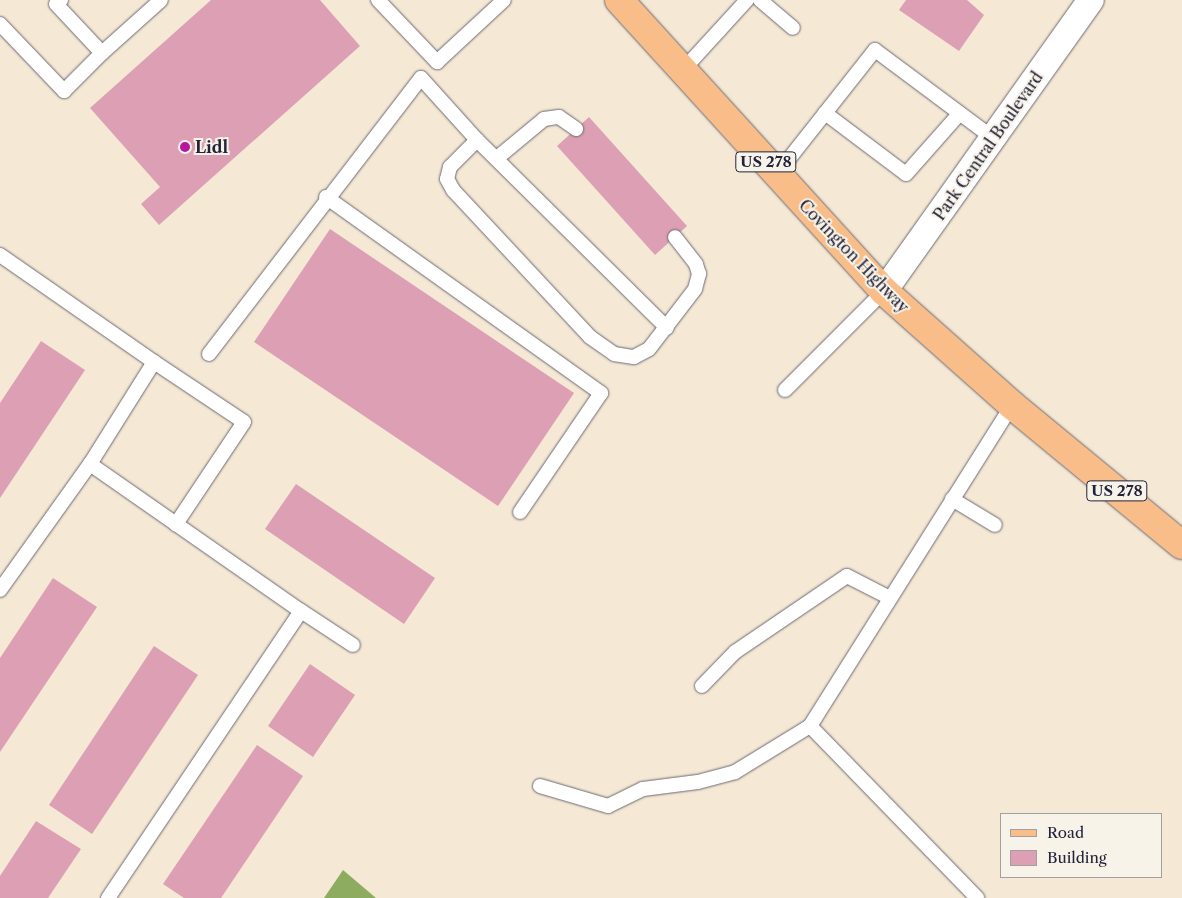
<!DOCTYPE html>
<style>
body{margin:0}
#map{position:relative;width:1182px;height:898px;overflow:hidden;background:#f5e9d5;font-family:"Libre Caslon Text",serif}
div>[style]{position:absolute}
.forest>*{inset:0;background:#8dac60}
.building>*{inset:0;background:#dd9fb4}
.roads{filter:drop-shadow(0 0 1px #6c6871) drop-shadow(0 0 1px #6c6871)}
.lane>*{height:14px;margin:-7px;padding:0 7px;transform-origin:7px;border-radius:7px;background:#fff}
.street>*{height:26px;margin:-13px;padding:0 13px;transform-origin:13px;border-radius:13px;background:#fff}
.primary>*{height:28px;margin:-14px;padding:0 14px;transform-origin:14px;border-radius:14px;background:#f8bd88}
.dots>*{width:14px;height:14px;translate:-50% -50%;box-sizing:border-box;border:2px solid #f7f3e8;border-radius:50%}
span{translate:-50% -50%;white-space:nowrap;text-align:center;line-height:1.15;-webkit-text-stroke:4px #f7f3e8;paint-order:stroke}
.shield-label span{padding:1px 4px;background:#f7f3e8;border:1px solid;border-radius:4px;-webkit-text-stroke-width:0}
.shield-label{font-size:15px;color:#22223b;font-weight:700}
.street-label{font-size:16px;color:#22223b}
.poi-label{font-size:16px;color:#22223b;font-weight:700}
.left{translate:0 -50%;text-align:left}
.legend{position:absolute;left:1000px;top:813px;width:162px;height:65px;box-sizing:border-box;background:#f7f3e8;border:1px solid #a29fa3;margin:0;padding:6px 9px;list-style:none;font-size:15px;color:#22223b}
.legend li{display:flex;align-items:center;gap:10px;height:25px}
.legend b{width:25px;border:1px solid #a29fa3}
</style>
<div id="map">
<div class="forest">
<div style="clip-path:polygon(343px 870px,376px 898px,324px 898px)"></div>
</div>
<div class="building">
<div style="clip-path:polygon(211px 0,320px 0,360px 46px,159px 225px,141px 204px,160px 187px,90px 108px)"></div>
<div style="clip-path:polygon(906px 0,967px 0,984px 15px,959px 51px,899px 10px)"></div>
<div style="clip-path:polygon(589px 117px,687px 226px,655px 255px,557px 146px)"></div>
<div style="clip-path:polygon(330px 229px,574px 393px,498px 506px,254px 342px)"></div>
<div style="clip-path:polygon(41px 341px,85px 370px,0 498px,0 403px)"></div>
<div style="clip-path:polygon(296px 484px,435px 578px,404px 624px,265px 529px)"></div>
<div style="clip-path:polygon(53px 578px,97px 607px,0 752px,0 658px)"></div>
<div style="clip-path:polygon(154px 646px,198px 675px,92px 834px,49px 805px)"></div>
<div style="clip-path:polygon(310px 664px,355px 695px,313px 757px,268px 726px)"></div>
<div style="clip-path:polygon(257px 745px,303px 776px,221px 898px,184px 898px,163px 884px)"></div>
<div style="clip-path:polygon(36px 821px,81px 849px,48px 898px,0 898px,0 876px)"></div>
</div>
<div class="roads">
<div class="lane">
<div style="left:61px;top:0;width:6px;rotate:141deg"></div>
<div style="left:56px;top:4px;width:67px;rotate:46.8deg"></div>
<div style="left:102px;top:53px;width:79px;rotate:-41.9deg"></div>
<div style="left:378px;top:0;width:86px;rotate:46.4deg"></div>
<div style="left:437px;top:62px;width:91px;rotate:-42.8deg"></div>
<div style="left:760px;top:0;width:43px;rotate:40.3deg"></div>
<div style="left:0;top:24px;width:93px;rotate:46.3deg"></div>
<div style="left:64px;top:91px;width:54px;rotate:-45deg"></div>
<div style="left:683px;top:70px;width:95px;rotate:-47.6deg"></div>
<div style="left:825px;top:113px;width:101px;rotate:37deg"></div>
<div style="left:906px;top:174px;width:81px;rotate:-48.5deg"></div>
<div style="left:477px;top:140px;width:38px;rotate:135deg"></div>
<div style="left:450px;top:167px;width:12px;rotate:104deg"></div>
<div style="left:447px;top:179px;width:13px;rotate:61deg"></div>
<div style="left:453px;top:190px;width:201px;rotate:47deg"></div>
<div style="left:590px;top:337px;width:29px;rotate:35deg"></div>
<div style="left:614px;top:354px;width:20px;rotate:9deg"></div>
<div style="left:634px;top:357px;width:17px;rotate:-28deg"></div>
<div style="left:649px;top:349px;width:76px;rotate:-52.5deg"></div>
<div style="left:695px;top:289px;width:16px;rotate:-75deg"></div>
<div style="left:699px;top:274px;width:10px;rotate:-107deg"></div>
<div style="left:696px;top:264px;width:34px;rotate:-128deg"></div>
<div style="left:497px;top:158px;width:61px;rotate:-39.7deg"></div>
<div style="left:544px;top:119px;width:15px;rotate:-8deg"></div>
<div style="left:559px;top:117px;width:21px;rotate:35deg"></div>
<div style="left:777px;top:174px;width:158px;rotate:-51.7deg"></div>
<div style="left:875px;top:50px;width:147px;rotate:36.7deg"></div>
<div style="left:326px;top:197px;width:338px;rotate:35.5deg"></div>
<div style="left:601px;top:393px;width:144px;rotate:124.2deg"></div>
<div style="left:0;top:255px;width:188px;rotate:34.8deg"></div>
<div style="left:154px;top:362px;width:120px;rotate:122.1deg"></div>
<div style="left:90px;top:464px;width:257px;rotate:34.9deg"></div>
<div style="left:301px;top:611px;width:346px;rotate:123.9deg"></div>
<div style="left:209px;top:354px;width:348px;rotate:-52.5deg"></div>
<div style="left:421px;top:78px;width:84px;rotate:47.9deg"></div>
<div style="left:477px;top:140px;width:267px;rotate:44.7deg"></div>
<div style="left:154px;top:362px;width:108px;rotate:33.7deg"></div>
<div style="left:244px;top:422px;width:123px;rotate:123.7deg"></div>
<div style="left:785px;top:390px;width:140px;rotate:-45deg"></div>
<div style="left:952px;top:499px;width:50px;rotate:31.2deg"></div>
<div style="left:0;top:590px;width:155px;rotate:-54.5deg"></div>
<div style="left:301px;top:611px;width:62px;rotate:33.2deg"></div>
<div style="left:702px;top:686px;width:47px;rotate:-45.9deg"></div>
<div style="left:735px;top:652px;width:135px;rotate:-34.2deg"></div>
<div style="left:847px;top:576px;width:48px;rotate:27.1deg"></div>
<div style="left:810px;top:726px;width:240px;rotate:45.8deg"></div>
<div style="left:540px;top:786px;width:71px;rotate:16.4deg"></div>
<div style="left:608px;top:806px;width:39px;rotate:-26deg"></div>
<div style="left:643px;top:789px;width:55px;rotate:-7.3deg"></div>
<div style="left:698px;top:782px;width:38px;rotate:-15deg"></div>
<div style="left:735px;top:772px;width:88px;rotate:-31.5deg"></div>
<div style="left:810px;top:726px;width:379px;rotate:-57.8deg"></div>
</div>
<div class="street">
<div style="left:884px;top:291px;width:357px;rotate:-54.6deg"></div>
</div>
<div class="primary">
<div style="left:619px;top:0;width:394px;rotate:47.7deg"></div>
<div style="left:884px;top:291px;width:171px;rotate:41.7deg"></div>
<div style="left:1012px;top:405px;width:220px;rotate:39.5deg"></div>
</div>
</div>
<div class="dots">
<div style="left:185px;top:147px;background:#b5179e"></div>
</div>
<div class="shield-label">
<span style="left:766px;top:162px">US 278</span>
<span style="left:1117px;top:491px">US 278</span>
</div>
<div class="street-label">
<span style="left:988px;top:146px;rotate:-55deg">Park Central Boulevard</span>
<span style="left:854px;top:256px;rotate:46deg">Covington Highway</span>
</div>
<div class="poi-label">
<span class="left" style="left:195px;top:147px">Lidl</span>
</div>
<ul class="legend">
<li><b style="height:6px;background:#f8bd88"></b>Road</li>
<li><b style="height:14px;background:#dd9fb4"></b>Building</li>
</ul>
</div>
